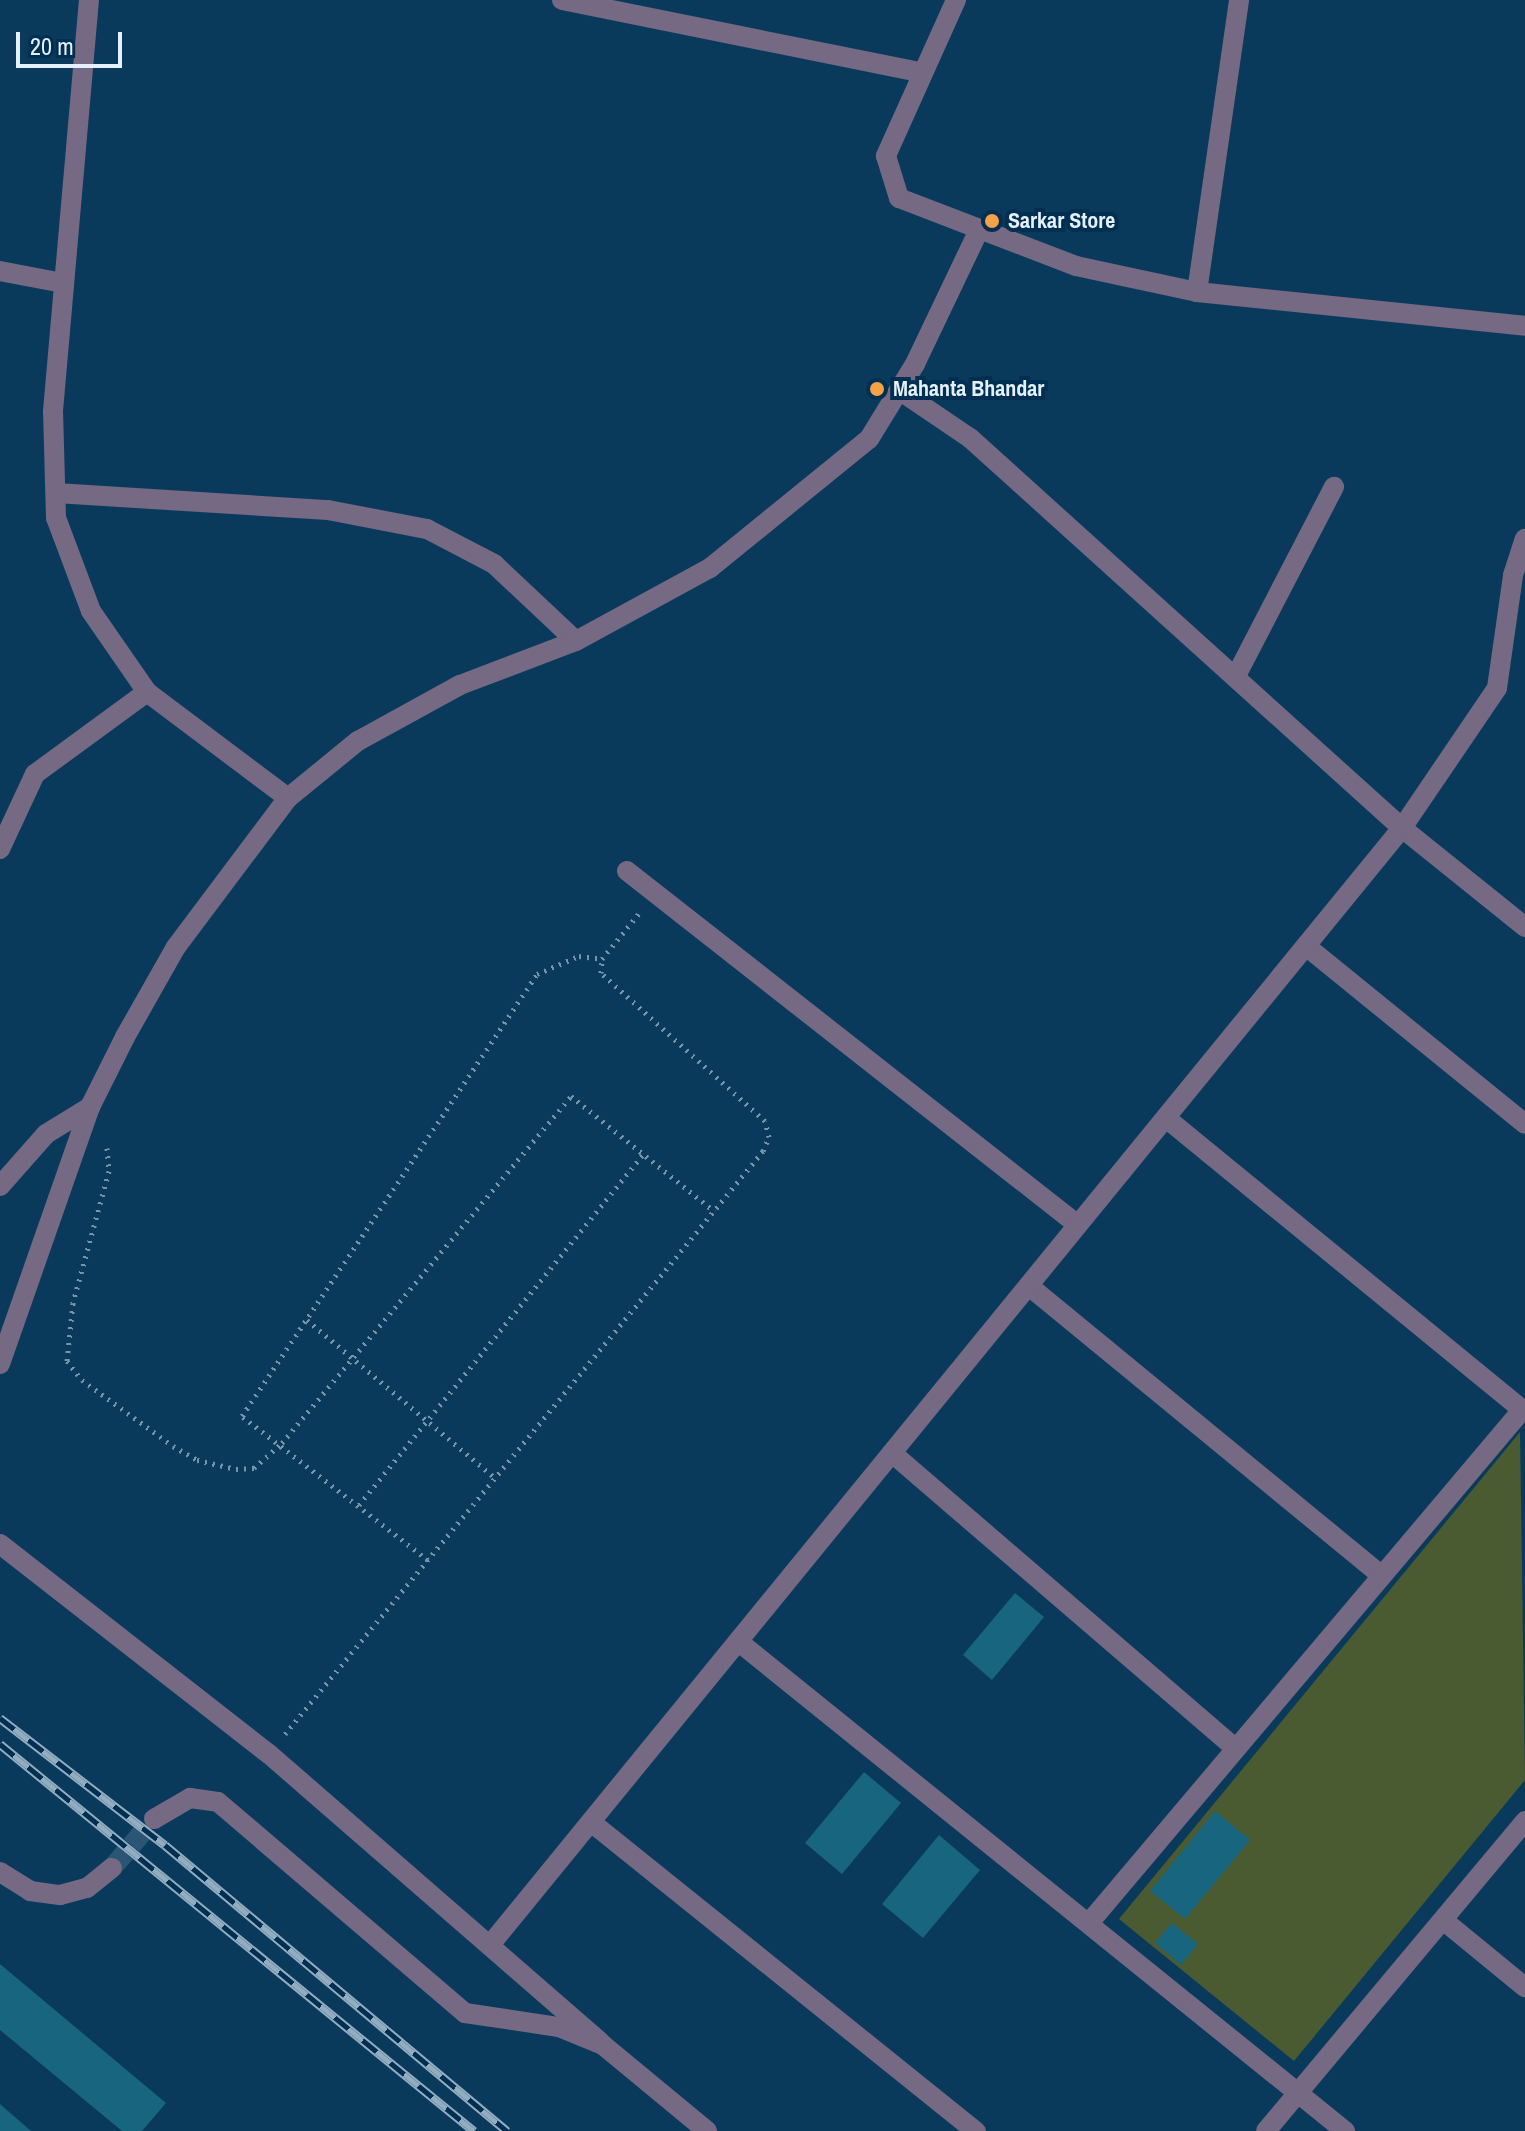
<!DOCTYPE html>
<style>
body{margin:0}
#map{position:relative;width:1525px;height:2131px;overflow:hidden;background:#093a5c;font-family:"Archivo Narrow",sans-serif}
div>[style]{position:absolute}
.green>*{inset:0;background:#4b5b31}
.building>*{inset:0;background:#17657f}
.tertiary-tunnel>*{height:20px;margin-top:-10px;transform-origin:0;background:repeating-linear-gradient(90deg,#2a5574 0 20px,transparent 0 30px)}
.path>*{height:5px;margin-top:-2.5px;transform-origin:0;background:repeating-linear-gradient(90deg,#7695ab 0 2px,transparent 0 8px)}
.minor>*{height:20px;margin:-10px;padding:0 10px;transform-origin:10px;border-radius:10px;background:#756984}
.tertiary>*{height:20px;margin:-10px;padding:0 10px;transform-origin:10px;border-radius:10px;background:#756984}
.rail>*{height:9px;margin-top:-4.5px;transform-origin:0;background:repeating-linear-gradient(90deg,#002f51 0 18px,#92acc0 0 36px);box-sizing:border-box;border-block:2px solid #92acc0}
.dots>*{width:22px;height:22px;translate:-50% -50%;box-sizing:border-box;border:4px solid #002f51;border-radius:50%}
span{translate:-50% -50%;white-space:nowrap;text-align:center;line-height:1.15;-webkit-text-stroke:8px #002f51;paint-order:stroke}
.poi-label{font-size:22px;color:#e4f0fb;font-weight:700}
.left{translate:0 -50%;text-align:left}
.scale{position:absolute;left:16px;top:32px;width:106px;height:36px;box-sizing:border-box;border:4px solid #e4f0fb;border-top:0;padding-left:10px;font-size:24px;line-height:28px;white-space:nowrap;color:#e4f0fb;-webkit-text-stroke:6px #002f51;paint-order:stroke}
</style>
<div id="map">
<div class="green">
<div style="clip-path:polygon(1520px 1432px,1525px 1780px,1294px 2061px,1119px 1919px)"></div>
</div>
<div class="building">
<div style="clip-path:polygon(1015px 1593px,1044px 1617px,992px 1680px,963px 1655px)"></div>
<div style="clip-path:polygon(864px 1772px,901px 1803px,842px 1874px,805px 1843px)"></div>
<div style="clip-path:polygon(1215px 1811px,1250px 1840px,1185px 1919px,1150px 1891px)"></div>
<div style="clip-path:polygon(939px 1835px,980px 1870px,923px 1938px,882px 1904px)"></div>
<div style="clip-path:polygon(1172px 1923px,1198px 1944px,1181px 1965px,1155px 1943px)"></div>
<div style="clip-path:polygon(0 1964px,166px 2103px,142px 2131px,122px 2131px,0 2030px)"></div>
<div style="clip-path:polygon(0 2104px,31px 2131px,0 2131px)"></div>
</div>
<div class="tertiary-tunnel">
<div style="left:112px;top:1868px;width:65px;rotate:-49.4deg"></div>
</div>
<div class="path">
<div style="left:107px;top:1148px;width:23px;rotate:85deg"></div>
<div style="left:109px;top:1171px;width:137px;rotate:105.3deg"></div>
<div style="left:73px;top:1303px;width:58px;rotate:95.9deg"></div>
<div style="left:67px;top:1361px;width:24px;rotate:52deg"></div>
<div style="left:82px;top:1380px;width:112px;rotate:36deg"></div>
<div style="left:173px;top:1446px;width:28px;rotate:30deg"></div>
<div style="left:197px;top:1460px;width:40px;rotate:13deg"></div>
<div style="left:236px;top:1469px;width:18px;rotate:-3deg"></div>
<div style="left:254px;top:1468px;width:38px;rotate:-42deg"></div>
<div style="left:282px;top:1443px;width:452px;rotate:-50.2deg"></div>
<div style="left:571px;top:1096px;width:184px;rotate:38.8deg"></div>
<div style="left:307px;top:1320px;width:246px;rotate:40deg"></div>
<div style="left:359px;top:1505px;width:453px;rotate:-51deg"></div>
<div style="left:428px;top:1560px;width:235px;rotate:-142.3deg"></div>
<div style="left:242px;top:1416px;width:531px;rotate:-56.28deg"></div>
<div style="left:537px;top:974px;width:46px;rotate:-23.2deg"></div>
<div style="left:579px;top:956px;width:23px;rotate:7deg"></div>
<div style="left:285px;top:1734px;width:754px;rotate:-50.65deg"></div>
<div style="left:763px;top:1151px;width:15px;rotate:-67deg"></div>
<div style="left:769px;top:1137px;width:16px;rotate:-104deg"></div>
<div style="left:765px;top:1121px;width:221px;rotate:-137.9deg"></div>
<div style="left:601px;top:973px;width:14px;rotate:-86deg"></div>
<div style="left:602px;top:959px;width:60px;rotate:-51deg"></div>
</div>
<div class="minor">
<div style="left:562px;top:0;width:365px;rotate:11.4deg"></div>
<div style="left:956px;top:0;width:171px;rotate:114.2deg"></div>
<div style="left:886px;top:156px;width:44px;rotate:72.8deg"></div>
<div style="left:899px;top:198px;width:190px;rotate:21deg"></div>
<div style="left:1076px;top:266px;width:124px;rotate:12.1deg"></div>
<div style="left:1197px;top:292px;width:330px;rotate:5.9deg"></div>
<div style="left:0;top:271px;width:64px;rotate:10.8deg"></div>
<div style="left:1197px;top:292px;width:295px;rotate:-81.8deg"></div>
<div style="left:899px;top:390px;width:86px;rotate:34.1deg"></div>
<div style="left:970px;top:438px;width:582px;rotate:42.08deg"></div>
<div style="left:1402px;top:828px;width:158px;rotate:38.8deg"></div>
<div style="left:56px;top:493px;width:273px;rotate:3.6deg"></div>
<div style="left:328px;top:510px;width:101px;rotate:10.9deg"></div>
<div style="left:427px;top:529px;width:76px;rotate:27.6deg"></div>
<div style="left:494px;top:564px;width:112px;rotate:43.2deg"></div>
<div style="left:1237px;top:674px;width:211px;rotate:-62.6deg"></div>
<div style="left:288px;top:798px;width:90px;rotate:-39.2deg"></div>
<div style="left:358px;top:741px;width:116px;rotate:-28.8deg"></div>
<div style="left:460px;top:685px;width:124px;rotate:-20.8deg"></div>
<div style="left:576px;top:641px;width:153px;rotate:-28.6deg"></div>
<div style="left:710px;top:568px;width:205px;rotate:-39.1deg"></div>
<div style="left:869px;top:439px;width:88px;rotate:-58.5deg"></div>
<div style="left:915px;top:364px;width:146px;rotate:-64.5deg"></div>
<div style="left:0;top:849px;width:83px;rotate:-65deg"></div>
<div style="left:35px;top:774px;width:139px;rotate:-36.2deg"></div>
<div style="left:627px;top:871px;width:573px;rotate:38.13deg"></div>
<div style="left:1306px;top:946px;width:282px;rotate:39.1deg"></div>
<div style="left:1166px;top:1118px;width:464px;rotate:39.3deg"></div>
<div style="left:0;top:1186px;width:69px;rotate:-48.5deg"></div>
<div style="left:46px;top:1134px;width:52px;rotate:-31.5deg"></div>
<div style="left:1029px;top:1286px;width:453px;rotate:39.4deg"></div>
<div style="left:0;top:1364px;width:272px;rotate:-70.7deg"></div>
<div style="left:90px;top:1107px;width:78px;rotate:-63.4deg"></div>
<div style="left:125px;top:1037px;width:103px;rotate:-60.5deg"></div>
<div style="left:176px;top:947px;width:186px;rotate:-53.1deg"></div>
<div style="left:288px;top:798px;width:176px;rotate:-143.1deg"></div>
<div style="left:147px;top:692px;width:98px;rotate:-124.7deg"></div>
<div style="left:91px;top:611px;width:99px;rotate:-110.6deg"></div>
<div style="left:56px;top:518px;width:107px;rotate:-91.6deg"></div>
<div style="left:53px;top:411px;width:413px;rotate:-85deg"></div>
<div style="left:892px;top:1453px;width:452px;rotate:40.7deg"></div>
<div style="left:0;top:1544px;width:341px;rotate:38deg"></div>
<div style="left:269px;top:1754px;width:439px;rotate:41deg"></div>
<div style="left:739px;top:1642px;width:779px;rotate:38.9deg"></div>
<div style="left:591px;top:1822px;width:494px;rotate:38.8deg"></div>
<div style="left:1443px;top:1920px;width:106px;rotate:39.3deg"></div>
<div style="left:1089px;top:1923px;width:671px;rotate:-49.83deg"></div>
<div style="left:490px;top:1945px;width:1442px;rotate:-50.77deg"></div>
<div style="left:1402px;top:828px;width:169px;rotate:-55.8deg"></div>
<div style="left:1497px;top:688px;width:114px;rotate:-81.9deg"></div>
<div style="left:1513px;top:575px;width:38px;rotate:-72deg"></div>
<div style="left:1266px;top:2131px;width:404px;rotate:-50.1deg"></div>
</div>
<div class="tertiary">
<div style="left:154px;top:1819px;width:42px;rotate:-30.3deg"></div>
<div style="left:190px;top:1798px;width:28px;rotate:8deg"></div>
<div style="left:218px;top:1802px;width:325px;rotate:40.5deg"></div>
<div style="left:465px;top:2013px;width:95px;rotate:8.5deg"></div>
<div style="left:559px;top:2027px;width:48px;rotate:22.2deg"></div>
<div style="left:603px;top:2045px;width:135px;rotate:39.6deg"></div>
<div style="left:0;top:1872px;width:36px;rotate:32deg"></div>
<div style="left:30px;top:1891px;width:30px;rotate:8deg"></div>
<div style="left:60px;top:1895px;width:28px;rotate:-15deg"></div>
<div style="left:87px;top:1888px;width:32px;rotate:-39deg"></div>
</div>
<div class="rail">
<div style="left:0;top:1718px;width:208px;rotate:37.6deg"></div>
<div style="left:165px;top:1845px;width:446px;rotate:39.9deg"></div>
<div style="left:0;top:1744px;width:612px;rotate:39.23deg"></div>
</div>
<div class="dots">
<div style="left:992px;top:221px;background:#f5a246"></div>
<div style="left:877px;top:389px;background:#f5a246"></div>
</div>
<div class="poi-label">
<span class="left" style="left:1008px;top:221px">Sarkar Store</span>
<span class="left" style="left:893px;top:389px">Mahanta Bhandar</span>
</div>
<div class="scale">20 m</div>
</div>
